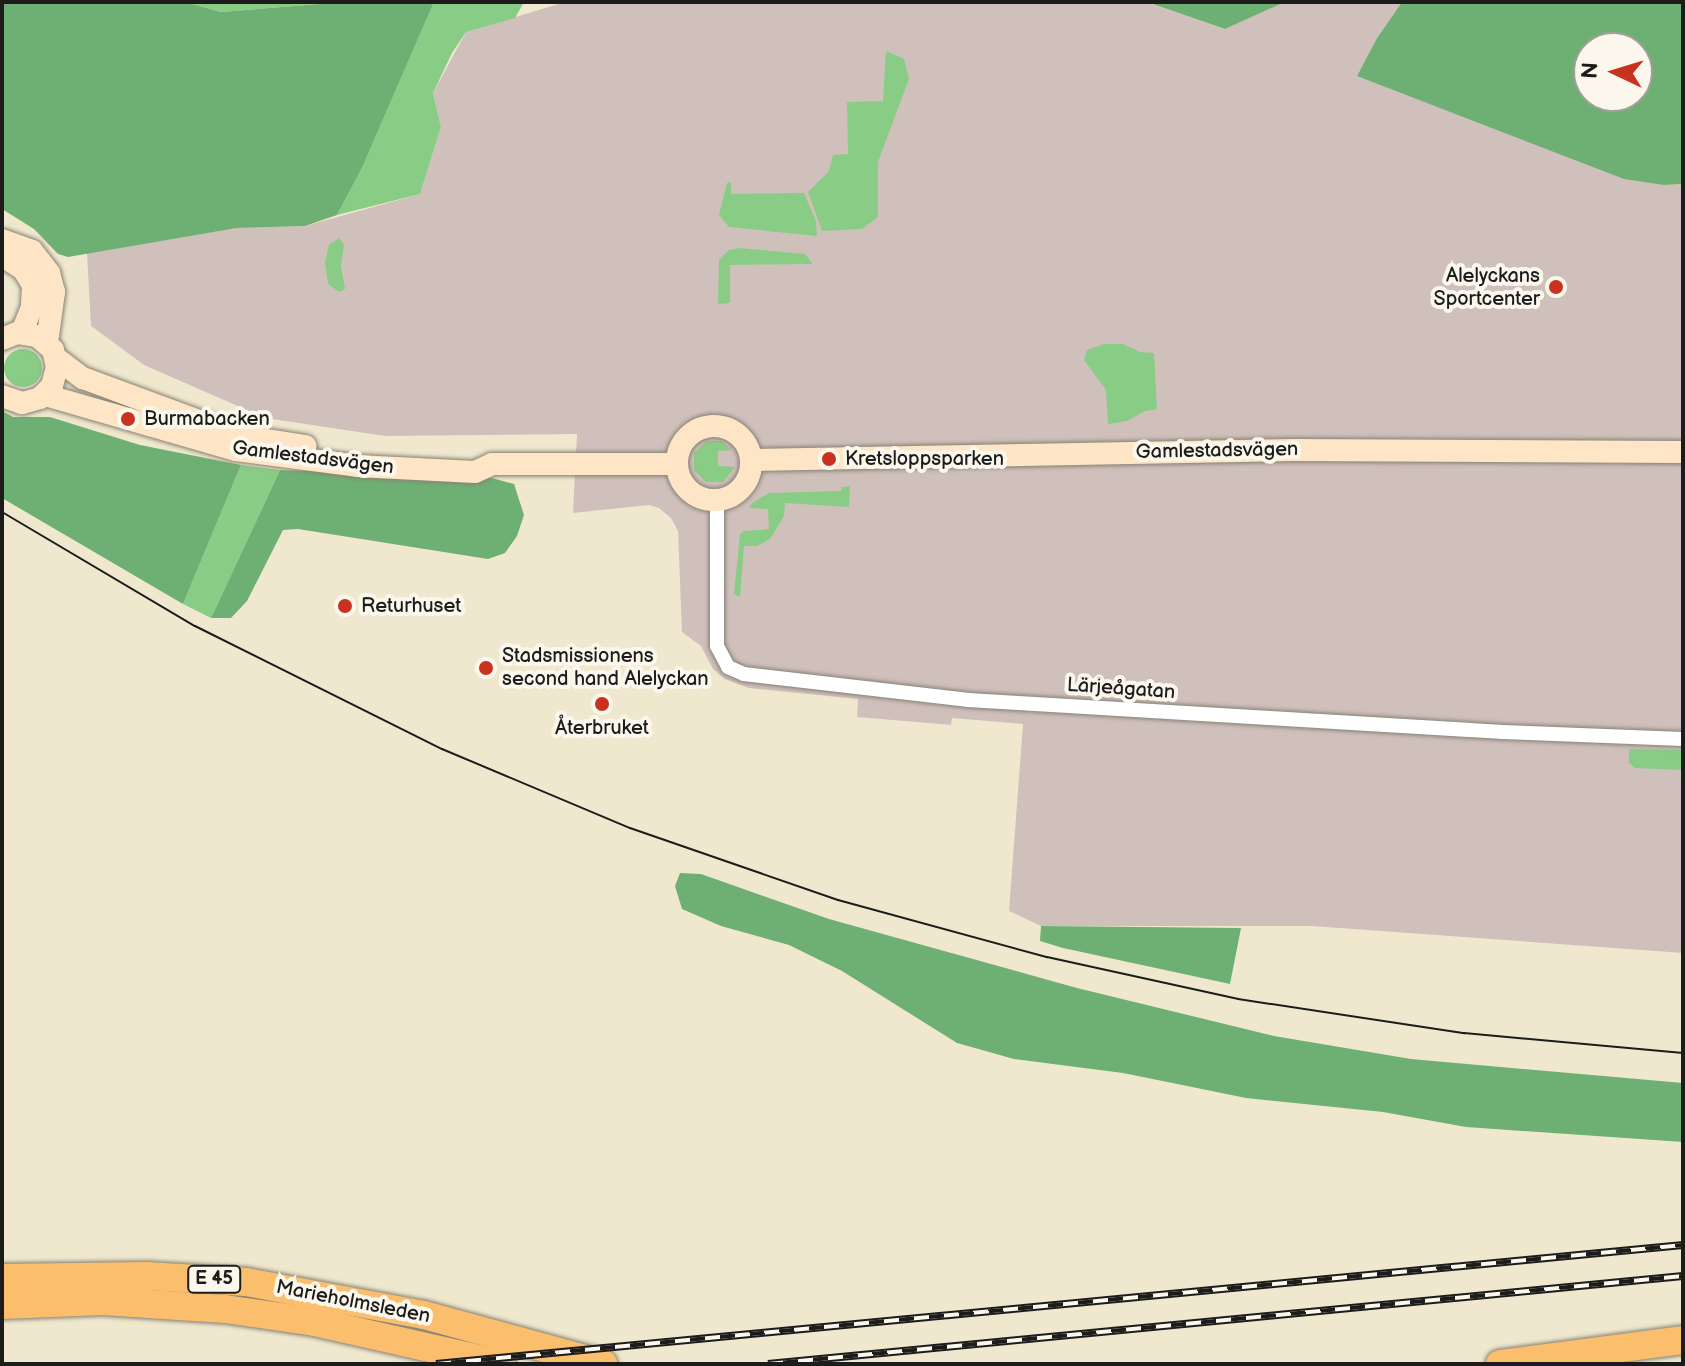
<!DOCTYPE html>
<meta charset="utf-8">
<style>
body{margin:0}
#map{position:relative;width:1685px;height:1366px;overflow:hidden;background:#f0e8ce;font-family:"Balsamiq Sans",sans-serif}
div>[style]{position:absolute}
.industrial>*{inset:0;background:#d0c0bc}
.green>*{inset:0;background:#89cc86}
.round{border-radius:50%}
.forest>*{inset:0;background:#6eb073}
.roads{filter:drop-shadow(0 0 2px #868275) drop-shadow(0 0 2px #868275)}
.street>*{height:14px;margin:-7px;padding:0 7px;transform-origin:7px;border-radius:7px;background:#fff}
.secondary>*{height:22px;margin:-11px;padding:0 11px;transform-origin:11px;border-radius:11px;background:#fde5c5}
.secondary>.ring{margin:-11px;padding:0;box-sizing:content-box;background:none;border:22px solid #fde5c5;border-radius:50%}
.highway>*{height:28px;margin:-14px;padding:0 14px;transform-origin:14px;border-radius:14px;background:#fabe6d}
.tram>*{height:2px;margin:-1px;padding:0 1px;transform-origin:1px;border-radius:1px;background:#1c1c1c}
.rail>*{height:8px;margin-top:-4px;transform-origin:0;background:repeating-linear-gradient(90deg,#fbf7ec 0 15px,#1c1c1c 0 30px);box-sizing:border-box;border-block:2px solid #1c1c1c}
.dots>*{width:22px;height:22px;translate:-50% -50%;box-sizing:border-box;border:4px solid #fbf7ec;border-radius:50%}
span{translate:-50% -50%;white-space:nowrap;text-align:center;line-height:1.15;-webkit-text-stroke:8px #fbf7ec;paint-order:stroke}
.shield-label span{padding:2px 6px;background:#fbf7ec;border:2px solid;border-radius:6px;-webkit-text-stroke-width:0}
.shield-label{font-size:18px;color:#1c1c1c;font-weight:700}
.poi-label{font-size:20px;color:#1c1c1c}
.right{translate:-100% -50%;text-align:right}
.left{translate:0 -50%;text-align:left}
.street-label{font-size:20px;color:#1c1c1c}
.frame{position:absolute;inset:0;border:4px solid #1c1c1c;pointer-events:none}
.north{position:absolute;left:1573px;top:32px;width:80px;height:80px;box-sizing:border-box;background:#fbf7ec;border:2px solid #a29f99;border-radius:50%;rotate:274deg;font-size:22px;font-weight:700;line-height:32px;text-align:center;color:#1c1c1c}
.north::after{content:'';display:block;margin:auto;width:28px;height:36px;background:#c8321e;clip-path:polygon(50% 0,100% 100%,50% 72%,0 100%)}
</style>
<div id="map">
<div class="industrial">
<div style="clip-path:polygon(565px 2px,1147px 2px,1225px 29px,1285px 2px,1402px 2px,1377px 38px,1357px 76px,1664px 185px,1683px 184px,1683px 953px,1312px 926px,1041px 926px,1009px 911px,1023px 724px,952px 718px,951px 725px,857px 717px,858px 699px,749px 688px,725px 679px,713px 669px,701px 646px,682px 632px,678px 531px,671px 518px,659px 508px,649px 505px,573px 513px,577px 434px,385px 436px,265px 418px,144px 365px,91px 326px,87px 253px,237px 228px,305px 226px,420px 194px,441px 127px,433px 93px,466px 32px)"></div>
</div>
<div class="green">
<div style="clip-path:polygon(185px 2px,345px 2px,221px 12px)"></div>
<div style="clip-path:polygon(434px 2px,524px 2px,515px 18px,466px 32px,452px 53px,433px 93px,441px 127px,420px 194px,337px 215px,362px 168px)"></div>
<div style="clip-path:polygon(886px 51px,904px 59px,909px 79px,878px 162px,878px 217px,862px 229px,822px 231px,808px 192px,829px 171px,833px 155px,848px 154px,847px 102px,883px 101px)"></div>
<div style="clip-path:polygon(731px 182px,731px 194px,804px 193px,816px 221px,817px 236px,729px 227px,719px 215px,727px 183px)"></div>
<div style="clip-path:polygon(339px 238px,344px 245px,341px 266px,345px 289px,339px 292px,328px 284px,325px 262px,329px 245px)"></div>
<div style="clip-path:polygon(739px 248px,805px 254px,813px 264px,730px 265px,730px 303px,718px 304px,719px 260px,729px 250px)"></div>
<div style="clip-path:polygon(1104px 344px,1123px 344px,1140px 352px,1154px 353px,1157px 409px,1145px 411px,1127px 421px,1108px 424px,1106px 390px,1084px 360px,1087px 350px)"></div>
<div class="round" style="left:4px;top:349px;width:38px;height:38px"></div>
<div style="clip-path:polygon(707px 441px,721px 441px,732px 450px,718px 451px,718px 466px,735px 467px,723px 482px,706px 482px,694px 470px,694px 453px)"></div>
<div style="clip-path:polygon(241px 465px,280px 470px,211px 618px,183px 604px)"></div>
<div style="clip-path:polygon(850px 486px,849px 507px,785px 503px,784px 516px,770px 539px,757px 546px,744px 546px,740px 597px,734px 594px,740px 534px,744px 531px,769px 529px,768px 509px,749px 508px,752px 503px,769px 493px,841px 491px,842px 487px)"></div>
<div style="clip-path:polygon(1629px 749px,1683px 750px,1683px 770px,1635px 768px,1629px 763px)"></div>
</div>
<div class="forest">
<div style="clip-path:polygon(2px 2px,185px 2px,221px 12px,345px 2px,434px 2px,362px 168px,337px 215px,305px 226px,237px 228px,68px 257px,58px 254px,34px 229px,2px 209px)"></div>
<div style="clip-path:polygon(1147px 2px,1285px 2px,1225px 29px)"></div>
<div style="clip-path:polygon(evenodd,1402px 2px,1683px 2px,1683px 184px,1664px 185px,1624px 179px,1357px 76px,1377px 38px,1402px 2px,1637px 48px,1637px 96px,1589px 96px,1589px 48px,1637px 48px)"></div>
<div style="clip-path:polygon(2px 411px,13px 417px,50px 417px,140px 445px,241px 465px,183px 604px,2px 498px)"></div>
<div style="clip-path:polygon(280px 470px,492px 478px,514px 484px,524px 515px,517px 536px,505px 553px,488px 559px,298px 529px,283px 530px,247px 601px,231px 618px,211px 618px)"></div>
<div style="clip-path:polygon(680px 873px,701px 874px,829px 919px,1077px 988px,1274px 1036px,1411px 1059px,1683px 1083px,1683px 1142px,1466px 1127px,1383px 1112px,1246px 1098px,1123px 1073px,1014px 1059px,957px 1043px,842px 971px,789px 945px,721px 926px,682px 909px,675px 886px)"></div>
<div style="clip-path:polygon(1041px 926px,1241px 928px,1230px 984px,1063px 948px,1040px 941px)"></div>
</div>
<div class="roads">
<div class="street">
<div style="left:717px;top:501px;width:145px;rotate:90deg"></div>
<div style="left:717px;top:646px;width:24px;rotate:62deg"></div>
<div style="left:728px;top:667px;width:17px;rotate:24deg"></div>
<div style="left:744px;top:674px;width:226px;rotate:6.6deg"></div>
<div style="left:968px;top:700px;width:536px;rotate:3.42deg"></div>
<div style="left:1503px;top:732px;width:180px;rotate:2.2deg"></div>
</div>
<div class="secondary">
<div style="left:2px;top:240px;width:32px;rotate:20deg"></div>
<div style="left:32px;top:251px;width:28px;rotate:52deg"></div>
<div style="left:49px;top:273px;width:20px;rotate:75deg"></div>
<div style="left:54px;top:292px;width:51px;rotate:97.8deg"></div>
<div style="left:2px;top:256px;width:25px;rotate:32deg"></div>
<div style="left:23px;top:269px;width:19px;rotate:58deg"></div>
<div style="left:33px;top:285px;width:22px;rotate:93deg"></div>
<div style="left:32px;top:307px;width:27px;rotate:112deg"></div>
<div style="left:2px;top:339px;width:16px;rotate:-22deg"></div>
<div style="left:17px;top:333px;width:20px;rotate:9deg"></div>
<div style="left:37px;top:336px;width:21px;rotate:41deg"></div>
<div style="left:53px;top:350px;width:17px;rotate:77deg"></div>
<div style="left:57px;top:367px;width:20px;rotate:105deg"></div>
<div style="left:52px;top:386px;width:17px;rotate:135deg"></div>
<div style="left:40px;top:398px;width:19px;rotate:164deg"></div>
<div style="left:22px;top:403px;width:21px;rotate:-161deg"></div>
<div style="left:56px;top:358px;width:34px;rotate:37deg"></div>
<div style="left:83px;top:378px;width:126px;rotate:20.4deg"></div>
<div style="left:201px;top:422px;width:62px;rotate:15.8deg"></div>
<div style="left:261px;top:439px;width:45px;rotate:9deg"></div>
<div style="left:45px;top:395px;width:199px;rotate:16.1deg"></div>
<div style="left:236px;top:450px;width:122px;rotate:7.5deg"></div>
<div style="left:357px;top:466px;width:118px;rotate:2.9deg"></div>
<div style="left:475px;top:472px;width:19px;rotate:-25deg"></div>
<div style="left:492px;top:464px;width:185px"></div>
<div class="ring" style="left:677px;top:426px;width:52px;height:52px"></div>
<div style="left:752px;top:460px;width:542px;rotate:-1.06deg"></div>
<div style="left:1294px;top:450px;width:389px;rotate:0.3deg"></div>
</div>
<div class="highway">
<div style="left:2px;top:1278px;width:145px;rotate:-0.8deg"></div>
<div style="left:147px;top:1276px;width:99px;rotate:3.5deg"></div>
<div style="left:246px;top:1282px;width:181px;rotate:10.5deg"></div>
<div style="left:424px;top:1315px;width:186px;rotate:15.3deg"></div>
<div style="left:2px;top:1305px;width:101px;rotate:-2.3deg"></div>
<div style="left:103px;top:1301px;width:122px;rotate:3.8deg"></div>
<div style="left:225px;top:1309px;width:91px;rotate:8.2deg"></div>
<div style="left:315px;top:1322px;width:191px;rotate:12.7deg"></div>
<div style="left:1500px;top:1364px;width:185px;rotate:-7.5deg"></div>
</div>
</div>
<div class="tram">
<div style="left:2px;top:512px;width:224px;rotate:30.6deg"></div>
<div style="left:195px;top:626px;width:276px;rotate:26.5deg"></div>
<div style="left:442px;top:749px;width:204px;rotate:22.8deg"></div>
<div style="left:630px;top:828px;width:220px;rotate:19.1deg"></div>
<div style="left:838px;top:900px;width:217px;rotate:15.3deg"></div>
<div style="left:1047px;top:957px;width:196px;rotate:12.4deg"></div>
<div style="left:1238px;top:999px;width:229px;rotate:8.6deg"></div>
<div style="left:1464px;top:1033px;width:220px;rotate:5.2deg"></div>
</div>
<div class="rail">
<div style="left:436px;top:1364px;width:1253px;rotate:-5.45deg"></div>
<div style="left:768px;top:1364px;width:919px;rotate:-5.49deg"></div>
</div>
<div class="dots">
<div style="left:1556px;top:287px;background:#c8321e"></div>
<div style="left:128px;top:419px;background:#c8321e"></div>
<div style="left:829px;top:459px;background:#c8321e"></div>
<div style="left:345px;top:606px;background:#c8321e"></div>
<div style="left:486px;top:668px;background:#c8321e"></div>
<div style="left:602px;top:704px;background:#c8321e"></div>
</div>
<div class="shield-label">
<span style="left:214px;top:1279px">E 45</span>
</div>
<div class="poi-label">
<span class="right" style="left:1540px;top:288px">Alelyckans<br>Sportcenter</span>
<span class="left" style="left:144px;top:419px">Burmabacken</span>
<span class="left" style="left:845px;top:459px">Kretsloppsparken</span>
<span class="left" style="left:361px;top:606px">Returhuset</span>
<span class="left" style="left:502px;top:668px">Stadsmissionens<br>second hand Alelyckan</span>
<span style="left:602px;top:728px">Återbruket</span>
</div>
<div class="street-label">
<span style="left:1217px;top:451px;rotate:-1deg">Gamlestadsvägen</span>
<span style="left:313px;top:458px;rotate:7deg">Gamlestadsvägen</span>
<span style="left:1121px;top:689px;rotate:4deg">Lärjeågatan</span>
<span style="left:353px;top:1302px;rotate:11deg">Marieholmsleden</span>
</div>
<div class="frame"></div>
<div class="north">N</div>
</div>
